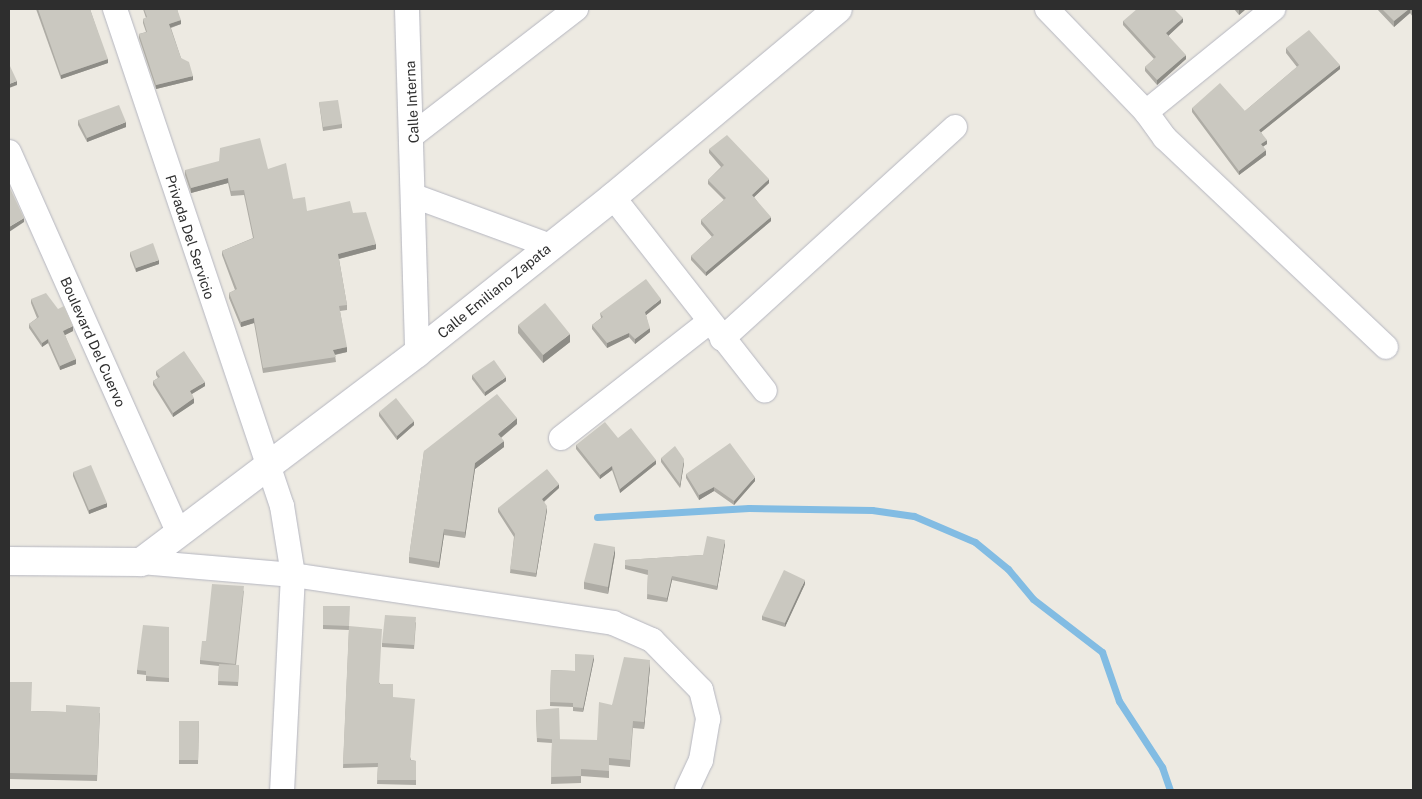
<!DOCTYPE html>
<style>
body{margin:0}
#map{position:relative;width:1422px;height:799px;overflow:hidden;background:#edeae2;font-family:"Public Sans",sans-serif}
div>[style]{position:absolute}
.stream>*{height:7px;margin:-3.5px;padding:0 3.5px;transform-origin:3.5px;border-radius:3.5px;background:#82bce3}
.roads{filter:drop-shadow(0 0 1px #b5b6c0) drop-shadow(0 0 1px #b5b6c0)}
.street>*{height:24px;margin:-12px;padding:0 12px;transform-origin:12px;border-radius:12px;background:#fff}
.secondary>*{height:28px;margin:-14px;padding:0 14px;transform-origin:14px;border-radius:14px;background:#fff}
.wall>*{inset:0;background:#aeaca5}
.shaded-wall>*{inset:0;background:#8d8c86}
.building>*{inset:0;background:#cac8c0}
span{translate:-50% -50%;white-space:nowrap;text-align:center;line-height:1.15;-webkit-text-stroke:5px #fff;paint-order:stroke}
.street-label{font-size:14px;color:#2e2e2e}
.frame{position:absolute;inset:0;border:10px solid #2e2e2e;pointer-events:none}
</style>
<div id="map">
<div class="stream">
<div style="left:597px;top:517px;width:152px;rotate:-3.4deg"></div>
<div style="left:749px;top:508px;width:123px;rotate:0.9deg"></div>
<div style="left:872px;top:510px;width:42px;rotate:8.1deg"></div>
<div style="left:914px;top:516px;width:66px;rotate:23.1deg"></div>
<div style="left:975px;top:542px;width:43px;rotate:39.3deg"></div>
<div style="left:1008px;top:569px;width:39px;rotate:50deg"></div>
<div style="left:1033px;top:599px;width:87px;rotate:37.5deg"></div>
<div style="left:1102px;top:652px;width:52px;rotate:70.9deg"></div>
<div style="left:1119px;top:701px;width:79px;rotate:56.9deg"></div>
<div style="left:1162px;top:767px;width:24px;rotate:71deg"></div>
</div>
<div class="roads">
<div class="street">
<div style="left:115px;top:9px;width:524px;rotate:71.43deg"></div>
<div style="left:282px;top:506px;width:70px;rotate:80.9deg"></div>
<div style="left:293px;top:575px;width:215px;rotate:92.9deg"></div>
<div style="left:407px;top:9px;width:344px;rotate:88.3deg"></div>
<div style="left:1047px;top:9px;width:143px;rotate:46.1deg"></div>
<div style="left:1146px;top:112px;width:32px;rotate:54deg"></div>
<div style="left:1165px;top:138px;width:304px;rotate:43.4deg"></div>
<div style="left:1146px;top:112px;width:164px;rotate:-39deg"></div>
<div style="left:414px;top:134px;width:205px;rotate:-37.7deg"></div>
<div style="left:9px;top:152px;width:416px;rotate:66deg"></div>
<div style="left:414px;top:196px;width:146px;rotate:20.1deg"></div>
<div style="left:613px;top:197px;width:246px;rotate:51.9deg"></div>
<div style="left:722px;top:339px;width:315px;rotate:-42.3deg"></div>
<div style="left:561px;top:438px;width:188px;rotate:-38.1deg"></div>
<div style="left:141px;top:562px;width:153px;rotate:4.9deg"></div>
<div style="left:293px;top:575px;width:324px;rotate:8.5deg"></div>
<div style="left:613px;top:623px;width:43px;rotate:23.6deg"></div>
<div style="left:652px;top:640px;width:70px;rotate:45.6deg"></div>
<div style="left:701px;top:690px;width:30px;rotate:76deg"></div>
<div style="left:708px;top:719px;width:42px;rotate:99.7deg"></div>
<div style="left:701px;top:760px;width:33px;rotate:115deg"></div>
</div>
<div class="secondary">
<div style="left:9px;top:561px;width:132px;rotate:0.4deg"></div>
<div style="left:141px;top:562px;width:346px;rotate:-37.1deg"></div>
<div style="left:417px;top:353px;width:251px;rotate:-38.5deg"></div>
<div style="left:613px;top:197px;width:293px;rotate:-39.9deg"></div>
</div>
</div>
<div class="wall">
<div style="clip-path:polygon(36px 9px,90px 9px,108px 63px,61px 79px)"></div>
<div style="clip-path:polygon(143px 9px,177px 9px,181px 24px,171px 28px,181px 58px,193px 80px,156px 89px,139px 38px,139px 34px,146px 32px,143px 23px,143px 19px,146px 18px)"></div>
<div style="clip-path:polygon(1234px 9px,1246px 9px,1239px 15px)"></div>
<div style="clip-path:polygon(1377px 9px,1413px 9px,1413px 17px,1410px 13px,1394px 27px)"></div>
<div style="clip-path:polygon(1123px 21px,1183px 22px,1168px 36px,1186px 59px,1157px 85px,1145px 71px,1145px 67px,1154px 59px,1123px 25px)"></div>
<div style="clip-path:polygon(1286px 48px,1340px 69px,1261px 132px,1267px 144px,1263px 146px,1266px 155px,1239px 175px,1192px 112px,1192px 108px,1245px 111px,1297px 67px,1286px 53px)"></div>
<div style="clip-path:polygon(319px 102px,342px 124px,342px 128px,323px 131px)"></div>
<div style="clip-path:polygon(78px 120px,126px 127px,87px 142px,78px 125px)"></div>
<div style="clip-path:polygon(709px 149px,769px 183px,754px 197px,771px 221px,706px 276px,691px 260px,691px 256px,712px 237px,701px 224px,701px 220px,724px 200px,708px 184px,708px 180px,721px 167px,709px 153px)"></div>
<div style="clip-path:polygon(268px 169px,293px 199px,307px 211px,353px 213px,376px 249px,339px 259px,347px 305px,347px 310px,340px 311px,347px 352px,335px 355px,336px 362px,263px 373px,254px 323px,241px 327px,229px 298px,229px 293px,235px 290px,222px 255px,222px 251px,253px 238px,244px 195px,231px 196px,228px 183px,191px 193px,185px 175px,185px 170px)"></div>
<div style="clip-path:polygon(130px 252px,159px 264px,136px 272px,130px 256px)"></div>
<div style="clip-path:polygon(31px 299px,73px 331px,65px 335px,76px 364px,60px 370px,48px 343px,42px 347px,29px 328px,29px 324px,37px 318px,31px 303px)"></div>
<div style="clip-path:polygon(661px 303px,646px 315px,650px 332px,635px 344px,629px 337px,607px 348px,592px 329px,592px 325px,601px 318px,600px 313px)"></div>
<div style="clip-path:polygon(518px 325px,570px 342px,543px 363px,518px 333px)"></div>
<div style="clip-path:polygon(156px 371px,205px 386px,192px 394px,194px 403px,173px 417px,153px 385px,153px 381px,158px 378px,156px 375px)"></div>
<div style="clip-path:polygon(472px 375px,506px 381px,485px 396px,472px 379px)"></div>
<div style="clip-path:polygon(379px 412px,414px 425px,397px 440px,379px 416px)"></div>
<div style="clip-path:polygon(517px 424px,501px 438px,504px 447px,475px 469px,465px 538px,444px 535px,439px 568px,409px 563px,409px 557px,424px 451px)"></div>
<div style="clip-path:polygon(618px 438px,656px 464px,620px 493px,612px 470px,600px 479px,576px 449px,576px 445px)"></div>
<div style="clip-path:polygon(661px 458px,684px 463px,680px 488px,661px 462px)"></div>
<div style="clip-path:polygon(73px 472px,107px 507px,89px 514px,73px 476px)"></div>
<div style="clip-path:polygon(686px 474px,755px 481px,734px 505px,714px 491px,699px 500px,686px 478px)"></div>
<div style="clip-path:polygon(559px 488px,544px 502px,547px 510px,536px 577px,510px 573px,514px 537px,498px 512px,498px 508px)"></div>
<div style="clip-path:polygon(725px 544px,717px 590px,672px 580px,667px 602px,647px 599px,648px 575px,625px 569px,625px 560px,703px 555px)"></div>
<div style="clip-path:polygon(615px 554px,608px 594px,584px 589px,584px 582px)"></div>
<div style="clip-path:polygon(805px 584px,785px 627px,762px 620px,762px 616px)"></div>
<div style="clip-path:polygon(244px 590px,236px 665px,239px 665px,238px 686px,218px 685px,219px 666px,200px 664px,200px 660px,206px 641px)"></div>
<div style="clip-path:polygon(323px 606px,349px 626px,380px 684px,393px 697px,411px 760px,416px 761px,416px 785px,377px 784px,378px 767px,343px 768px,349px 630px,323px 629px)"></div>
<div style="clip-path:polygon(416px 622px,414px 649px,382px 647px,382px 643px)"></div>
<div style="clip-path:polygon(169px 627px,169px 682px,146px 681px,146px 675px,137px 674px,137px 670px)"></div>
<div style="clip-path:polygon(594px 659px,583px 712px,573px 711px,573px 707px,550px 706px,551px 670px,575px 671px)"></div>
<div style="clip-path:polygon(650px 667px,644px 729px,633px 728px,630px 767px,609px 765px,609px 778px,581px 776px,581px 783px,551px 784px,552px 743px,537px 742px,536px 710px,560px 740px,597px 740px,612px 705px)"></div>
<div style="clip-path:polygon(9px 682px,31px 711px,100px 713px,97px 781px,9px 779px)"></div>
<div style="clip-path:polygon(179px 721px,199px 721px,198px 764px,179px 764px)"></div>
</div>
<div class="shaded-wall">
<div style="clip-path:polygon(1239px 9px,1246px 9px,1239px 15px)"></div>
<div style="clip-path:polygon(1409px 9px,1410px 9px,1410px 13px,1394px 27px,1394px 21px)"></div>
<div style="clip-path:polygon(1183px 18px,1183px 22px,1166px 38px,1166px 33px)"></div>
<div style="clip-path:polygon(181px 20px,181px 24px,169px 28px,169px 24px)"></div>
<div style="clip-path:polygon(1186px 55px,1186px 59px,1157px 85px,1157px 80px)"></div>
<div style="clip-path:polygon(108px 59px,108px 63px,61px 79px,61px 75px)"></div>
<div style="clip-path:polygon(1340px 65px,1340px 69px,1259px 134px,1259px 130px)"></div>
<div style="clip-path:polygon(193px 76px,193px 80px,156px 89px,156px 85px)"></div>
<div style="clip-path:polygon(17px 81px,17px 85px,9px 88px,9px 84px)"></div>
<div style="clip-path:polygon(126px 122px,126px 127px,87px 142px,87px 138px)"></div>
<div style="clip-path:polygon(1267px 140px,1267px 144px,1261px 148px,1261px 144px)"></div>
<div style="clip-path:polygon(1266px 150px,1266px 155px,1239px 175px,1239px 171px)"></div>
<div style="clip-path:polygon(228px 178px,228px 183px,191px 193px,191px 188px)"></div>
<div style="clip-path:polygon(769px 179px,769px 183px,752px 199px,752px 195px)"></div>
<div style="clip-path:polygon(771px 217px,771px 221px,706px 276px,706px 272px)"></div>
<div style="clip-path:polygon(24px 218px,24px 222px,9px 232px,9px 227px)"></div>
<div style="clip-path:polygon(376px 244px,376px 249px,338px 259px,338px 254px)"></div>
<div style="clip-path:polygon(159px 260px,159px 264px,136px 272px,136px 268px)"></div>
<div style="clip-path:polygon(661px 299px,661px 303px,645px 316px,645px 312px)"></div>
<div style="clip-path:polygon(254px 318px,254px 323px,241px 327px,241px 322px)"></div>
<div style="clip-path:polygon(73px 326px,73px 331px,63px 336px,63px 331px)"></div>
<div style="clip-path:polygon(650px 328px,650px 332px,635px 344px,635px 339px)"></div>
<div style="clip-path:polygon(629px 333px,629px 337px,607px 348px,607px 343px)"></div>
<div style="clip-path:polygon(570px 334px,570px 342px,543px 363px,543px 355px)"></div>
<div style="clip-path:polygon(48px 339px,48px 343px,42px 347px,42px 343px)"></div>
<div style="clip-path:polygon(347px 347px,347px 352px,333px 355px,333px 350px)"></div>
<div style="clip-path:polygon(76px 359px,76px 364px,60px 370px,60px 366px)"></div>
<div style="clip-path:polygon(506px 377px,506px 381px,485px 396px,485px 392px)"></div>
<div style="clip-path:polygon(205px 382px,205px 386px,190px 395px,190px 391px)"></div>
<div style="clip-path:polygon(194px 398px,194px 403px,173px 417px,173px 413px)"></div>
<div style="clip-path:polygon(517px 418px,517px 424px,498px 440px,498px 434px)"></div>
<div style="clip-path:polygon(414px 421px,414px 425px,397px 440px,397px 436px)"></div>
<div style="clip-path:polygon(504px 441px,504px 447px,475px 469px,465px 538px,465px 532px,475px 463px)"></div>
<div style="clip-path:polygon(684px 459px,684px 463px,680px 488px,680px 484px)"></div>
<div style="clip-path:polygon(656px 460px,656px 464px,620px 493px,620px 489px)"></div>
<div style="clip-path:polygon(612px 466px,612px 470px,600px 479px,600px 475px)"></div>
<div style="clip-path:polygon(755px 477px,755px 481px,734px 505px,734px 501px)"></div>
<div style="clip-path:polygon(559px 484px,559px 488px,542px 503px,542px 499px)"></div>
<div style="clip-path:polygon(714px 487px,714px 491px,699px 500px,699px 495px)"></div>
<div style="clip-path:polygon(107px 503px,107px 507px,89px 514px,89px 510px)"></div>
<div style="clip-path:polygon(547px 506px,547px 510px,536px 577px,536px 573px)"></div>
<div style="clip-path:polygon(444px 529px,444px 535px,439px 568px,439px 562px)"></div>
<div style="clip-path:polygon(725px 540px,725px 544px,717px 590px,717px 586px)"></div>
<div style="clip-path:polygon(615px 547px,615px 554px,608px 594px,608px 587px)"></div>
<div style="clip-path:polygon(672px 576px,672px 580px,667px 602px,667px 598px)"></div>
<div style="clip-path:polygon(805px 580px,805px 584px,785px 627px,785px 623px)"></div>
<div style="clip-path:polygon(594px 655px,594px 659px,583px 712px,583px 708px)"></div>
<div style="clip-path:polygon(650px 660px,650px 667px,644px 729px,644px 722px)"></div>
</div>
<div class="building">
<div style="clip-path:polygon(38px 9px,90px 9px,108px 59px,61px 75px)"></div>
<div style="clip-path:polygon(144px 9px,177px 9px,181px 20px,169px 24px,181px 58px,189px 62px,193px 76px,156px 85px,139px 34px,147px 32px,143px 19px,147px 17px)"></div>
<div style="clip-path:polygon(1137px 9px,1174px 9px,1183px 18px,1166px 33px,1186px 55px,1157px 80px,1145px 67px,1156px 57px,1123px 21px)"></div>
<div style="clip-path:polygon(1382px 9px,1409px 9px,1394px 21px)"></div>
<div style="clip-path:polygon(1309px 30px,1340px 65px,1259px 130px,1267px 140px,1261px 144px,1266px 150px,1239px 171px,1192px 108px,1220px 83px,1245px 111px,1299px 65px,1286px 48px)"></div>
<div style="clip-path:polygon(9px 64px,17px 81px,9px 84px)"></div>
<div style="clip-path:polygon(338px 100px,342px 124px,323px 127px,319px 102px)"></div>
<div style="clip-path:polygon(119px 105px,126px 122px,87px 138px,78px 120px)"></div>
<div style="clip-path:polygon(727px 135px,769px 179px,752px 195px,771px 217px,706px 272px,691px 256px,714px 235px,701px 220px,726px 198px,708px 180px,724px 165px,709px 149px)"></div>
<div style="clip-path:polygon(260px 138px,268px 169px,286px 163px,293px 199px,305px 197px,307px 211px,350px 201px,353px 213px,366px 212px,376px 244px,338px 254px,347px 305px,339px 306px,347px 347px,333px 350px,336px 357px,263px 368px,254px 318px,241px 322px,229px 293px,237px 289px,222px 251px,254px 238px,244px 190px,231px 191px,228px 178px,191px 188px,185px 170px,219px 161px,220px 148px)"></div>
<div style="clip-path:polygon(9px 186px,24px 218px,9px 227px)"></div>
<div style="clip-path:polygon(153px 243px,159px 260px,136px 268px,130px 252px)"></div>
<div style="clip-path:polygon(646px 279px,661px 299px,645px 312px,650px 328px,635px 339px,629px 333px,607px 343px,592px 325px,603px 317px,600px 313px)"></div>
<div style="clip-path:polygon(46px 293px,58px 309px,64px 306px,73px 326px,63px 331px,76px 359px,60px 366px,48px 339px,42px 343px,29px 324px,39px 317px,31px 299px)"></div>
<div style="clip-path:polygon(545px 303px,570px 334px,543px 355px,518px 325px)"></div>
<div style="clip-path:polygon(184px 351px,205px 382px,190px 391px,194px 398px,173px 413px,153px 381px,160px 377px,156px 371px)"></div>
<div style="clip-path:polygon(494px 360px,506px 377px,485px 392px,472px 375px)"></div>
<div style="clip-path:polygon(497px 394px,517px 418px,498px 434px,504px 441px,475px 463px,465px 532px,444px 529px,439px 562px,409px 557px,424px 451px)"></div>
<div style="clip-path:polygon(396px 398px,414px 421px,397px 436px,379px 412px)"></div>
<div style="clip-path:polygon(605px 422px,618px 438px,631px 428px,656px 460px,620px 489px,612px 466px,600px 475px,576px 445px)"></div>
<div style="clip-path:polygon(730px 443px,755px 477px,734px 501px,714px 487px,699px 495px,686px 474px)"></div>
<div style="clip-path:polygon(675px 446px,684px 459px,680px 484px,661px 458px)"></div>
<div style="clip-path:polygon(91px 465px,107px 503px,89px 510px,73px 472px)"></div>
<div style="clip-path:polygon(547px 469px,559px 484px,542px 499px,547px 506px,536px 573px,510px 569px,515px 534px,498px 508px)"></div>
<div style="clip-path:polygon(707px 536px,725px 540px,717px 586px,672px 576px,667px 598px,647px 594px,648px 570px,625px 565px,625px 560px,703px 555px)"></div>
<div style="clip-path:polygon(594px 543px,615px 547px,608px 587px,584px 582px)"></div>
<div style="clip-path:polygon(784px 570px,805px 580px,785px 623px,762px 616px)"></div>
<div style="clip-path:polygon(212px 584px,244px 586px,235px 664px,200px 660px,202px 641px,206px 641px)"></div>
<div style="clip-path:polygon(323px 606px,350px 606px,349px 626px,323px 625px)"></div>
<div style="clip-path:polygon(385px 615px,416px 617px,414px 645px,382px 643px)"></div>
<div style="clip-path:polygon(143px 625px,169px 627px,169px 678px,146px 676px,146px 671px,137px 670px)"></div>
<div style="clip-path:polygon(349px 626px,382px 629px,379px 684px,393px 684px,393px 697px,415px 699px,410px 760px,416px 761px,416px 780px,377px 780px,378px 763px,343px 764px)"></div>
<div style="clip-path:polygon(575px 654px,594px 655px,583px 708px,573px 707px,573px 703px,550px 702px,551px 670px,575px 671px)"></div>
<div style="clip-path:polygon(624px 657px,650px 660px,644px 722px,633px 721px,630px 760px,609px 758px,609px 771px,581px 769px,581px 776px,551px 777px,552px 739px,597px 740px,599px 702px,612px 705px)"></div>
<div style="clip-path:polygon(219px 664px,239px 665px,238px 682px,218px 681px)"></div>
<div style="clip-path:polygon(9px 682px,32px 682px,31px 711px,66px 712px,66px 705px,100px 707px,97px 775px,9px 773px)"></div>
<div style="clip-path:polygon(559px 708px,560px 740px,537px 738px,536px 710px)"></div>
<div style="clip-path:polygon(179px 721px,199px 721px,198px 760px,179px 760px)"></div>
</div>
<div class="street-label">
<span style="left:412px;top:102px;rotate:-93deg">Calle Interna</span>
<span style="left:190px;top:237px;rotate:72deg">Privada Del Servicio</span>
<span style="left:494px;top:291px;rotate:-39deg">Calle Emiliano Zapata</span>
<span style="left:93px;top:342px;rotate:66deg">Boulevard Del Cuervo</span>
</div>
<div class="frame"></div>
</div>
